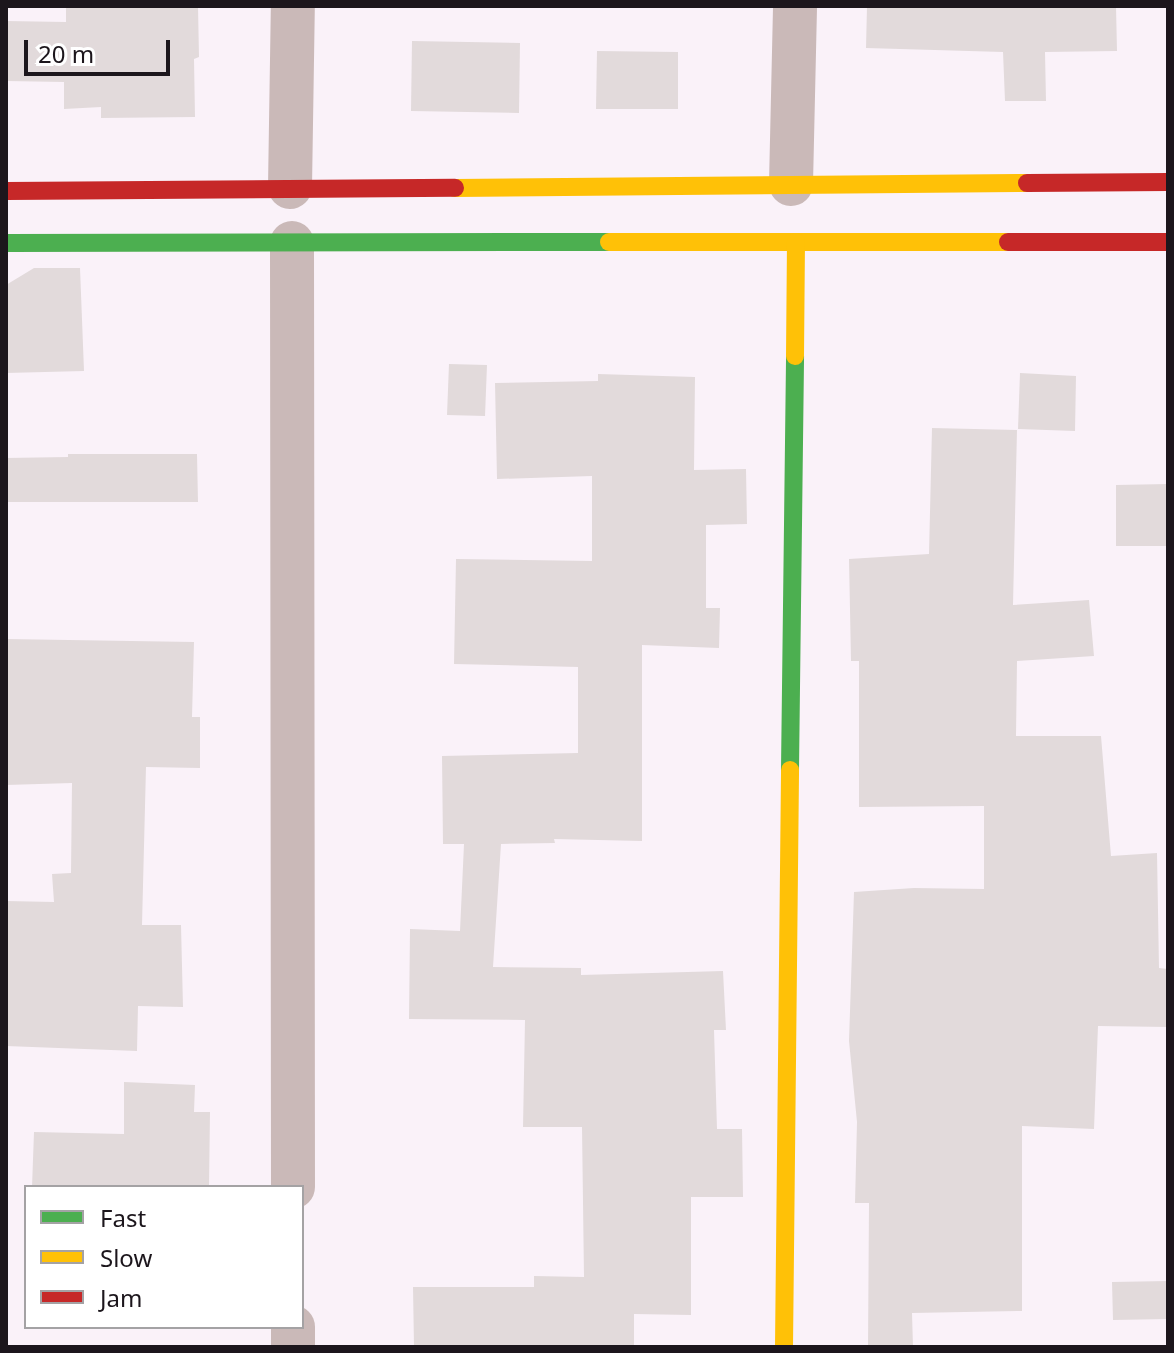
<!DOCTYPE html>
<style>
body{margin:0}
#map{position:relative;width:1174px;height:1353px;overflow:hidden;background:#faf2f9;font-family:"Noto Sans",sans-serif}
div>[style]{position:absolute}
.building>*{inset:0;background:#e2dadb}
.street>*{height:44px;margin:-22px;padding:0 22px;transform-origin:22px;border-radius:22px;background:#cab9b8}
.fast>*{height:18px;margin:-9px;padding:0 9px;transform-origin:9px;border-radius:9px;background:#4caf50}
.slow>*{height:18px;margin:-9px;padding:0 9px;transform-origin:9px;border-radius:9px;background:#ffc107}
.jam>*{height:18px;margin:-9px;padding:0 9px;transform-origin:9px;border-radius:9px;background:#c62828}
span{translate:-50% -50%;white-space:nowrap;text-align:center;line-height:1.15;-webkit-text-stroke:7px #fff;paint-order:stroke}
.frame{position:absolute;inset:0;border:8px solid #1c161c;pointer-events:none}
.legend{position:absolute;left:24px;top:1185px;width:280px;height:144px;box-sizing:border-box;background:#fff;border:2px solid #a4a2a4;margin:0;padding:10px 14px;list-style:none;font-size:24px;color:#1c161c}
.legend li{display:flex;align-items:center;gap:16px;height:40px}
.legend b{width:40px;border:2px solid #a4a2a4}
.scale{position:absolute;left:24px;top:40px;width:146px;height:36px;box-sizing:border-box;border:4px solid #1c161c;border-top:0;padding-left:10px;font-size:24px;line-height:28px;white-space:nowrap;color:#1c161c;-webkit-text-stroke:6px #fff;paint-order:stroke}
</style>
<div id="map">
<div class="building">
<div style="clip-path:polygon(66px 6px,198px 6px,199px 57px,194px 59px,195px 117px,101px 118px,101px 107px,64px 109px,64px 82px,6px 81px,6px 21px,66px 22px)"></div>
<div style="clip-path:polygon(867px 6px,1116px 6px,1117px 51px,1045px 52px,1046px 101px,1005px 101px,1003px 52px,866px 48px)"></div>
<div style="clip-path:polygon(412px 41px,520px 43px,519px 113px,411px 111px)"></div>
<div style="clip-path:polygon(597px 51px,678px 52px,678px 109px,596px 109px)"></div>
<div style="clip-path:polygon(34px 268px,80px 268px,84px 371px,6px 373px,6px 285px)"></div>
<div style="clip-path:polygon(449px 364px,487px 365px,485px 416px,447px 415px)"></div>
<div style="clip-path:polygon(1020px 373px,1076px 376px,1075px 431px,1018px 429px)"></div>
<div style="clip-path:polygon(598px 374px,695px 377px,694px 470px,746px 469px,747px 524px,706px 525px,706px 608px,720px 608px,719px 648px,642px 645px,642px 841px,554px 839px,555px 843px,501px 844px,493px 967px,581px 968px,581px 975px,723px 971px,726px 1030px,714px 1030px,717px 1129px,742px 1129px,743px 1197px,691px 1197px,691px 1315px,634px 1314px,634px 1347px,414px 1347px,413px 1287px,534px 1287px,534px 1276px,584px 1277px,582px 1127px,523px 1127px,525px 1020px,409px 1019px,410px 929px,460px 931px,464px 844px,443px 844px,442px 756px,578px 753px,578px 667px,454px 664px,456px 559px,592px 561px,592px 476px,497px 479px,495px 383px,598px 381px)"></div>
<div style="clip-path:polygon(932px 428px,1017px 430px,1013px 605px,1089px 600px,1094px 656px,1017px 661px,1016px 736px,1101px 736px,1111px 856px,1157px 853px,1159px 968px,1168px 969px,1168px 1027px,1098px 1026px,1094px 1129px,1022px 1126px,1022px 1311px,912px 1313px,913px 1347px,868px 1347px,869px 1203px,855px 1203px,857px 1122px,849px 1041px,854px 892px,914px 888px,984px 889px,984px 806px,859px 807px,859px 661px,851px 661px,849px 559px,929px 554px)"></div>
<div style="clip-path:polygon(68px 454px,197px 454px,198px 502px,6px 502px,6px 458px,68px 457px)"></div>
<div style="clip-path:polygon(1168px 484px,1168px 546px,1116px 546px,1116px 485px)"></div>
<div style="clip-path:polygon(6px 639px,194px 642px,192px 717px,200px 717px,200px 768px,146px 767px,142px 925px,181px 925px,183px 1007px,138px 1006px,137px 1051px,6px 1046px,6px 901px,54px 902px,52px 874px,71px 873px,72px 783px,6px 785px)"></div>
<div style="clip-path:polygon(124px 1082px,195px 1085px,194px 1112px,210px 1112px,209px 1187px,32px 1187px,34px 1132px,124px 1134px)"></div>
<div style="clip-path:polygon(1168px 1281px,1168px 1319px,1113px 1320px,1112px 1282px)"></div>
</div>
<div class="street">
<div style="left:791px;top:184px;width:178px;rotate:-88.7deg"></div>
<div style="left:290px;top:187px;width:181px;rotate:-89.1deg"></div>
<div style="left:292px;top:243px;width:944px;rotate:89.94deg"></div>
<div style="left:293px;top:1327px;width:20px;rotate:90deg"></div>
</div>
<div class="fast">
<div style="left:6px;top:243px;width:603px;rotate:-0.1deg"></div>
<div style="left:790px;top:770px;width:414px;rotate:-89.3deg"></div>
</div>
<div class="slow">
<div style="left:455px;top:188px;width:572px;rotate:-0.5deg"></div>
<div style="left:609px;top:242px;width:399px"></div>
<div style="left:795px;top:356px;width:114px;rotate:-89.5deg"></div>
<div style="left:784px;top:1347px;width:577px;rotate:-89.4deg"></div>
</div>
<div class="jam">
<div style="left:1027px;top:183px;width:141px;rotate:-0.4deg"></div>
<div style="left:6px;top:191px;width:449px;rotate:-0.4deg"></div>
<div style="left:1008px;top:242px;width:160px"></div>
</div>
<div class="frame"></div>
<ul class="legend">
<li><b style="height:10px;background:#4caf50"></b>Fast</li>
<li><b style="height:10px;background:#ffc107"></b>Slow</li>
<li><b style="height:10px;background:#c62828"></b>Jam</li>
</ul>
<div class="scale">20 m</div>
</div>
